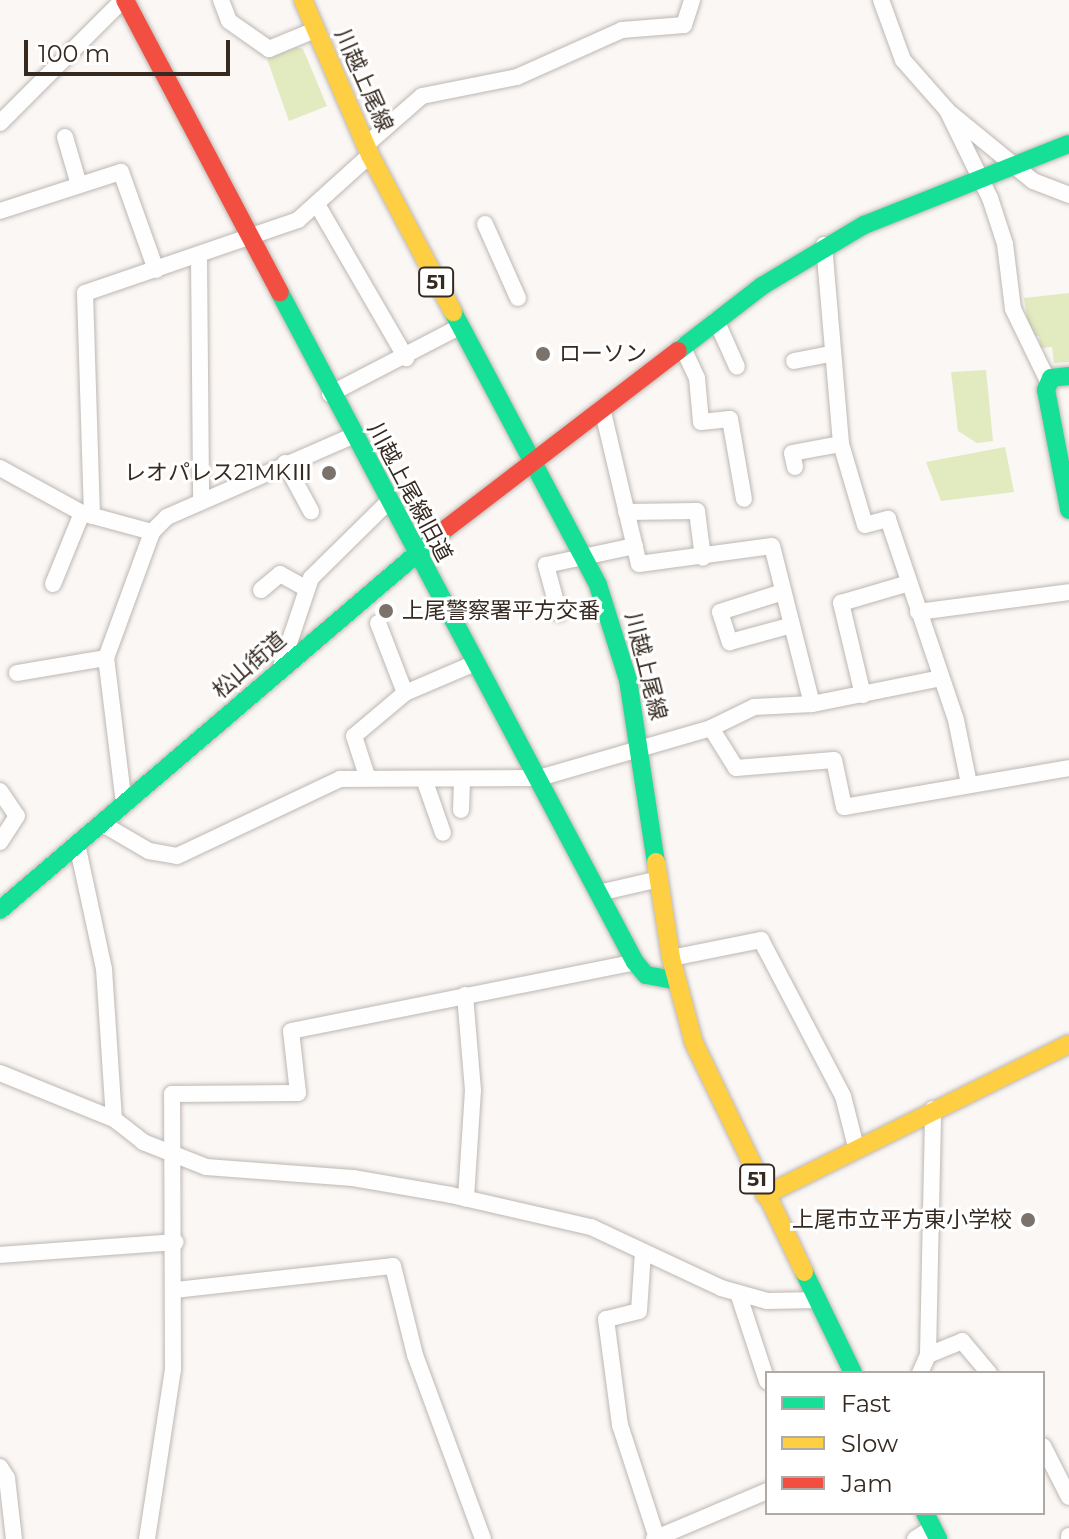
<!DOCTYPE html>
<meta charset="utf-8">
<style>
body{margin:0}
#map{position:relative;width:1069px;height:1539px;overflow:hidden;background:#faf7f5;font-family:Montserrat,"Noto Sans JP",sans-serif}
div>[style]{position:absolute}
.green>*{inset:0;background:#e2eabf}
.roads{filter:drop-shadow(0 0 2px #beb7b1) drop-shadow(0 0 2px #beb7b1)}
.street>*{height:16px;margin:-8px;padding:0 8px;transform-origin:8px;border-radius:8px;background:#fefefe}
.fast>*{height:18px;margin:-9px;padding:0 9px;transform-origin:9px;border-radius:9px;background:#16e098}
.slow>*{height:18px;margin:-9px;padding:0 9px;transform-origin:9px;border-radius:9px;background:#ffcf43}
.jam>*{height:18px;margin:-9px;padding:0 9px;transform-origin:9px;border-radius:9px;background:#f24e42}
.dots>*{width:22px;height:22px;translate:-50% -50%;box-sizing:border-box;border:4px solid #fff;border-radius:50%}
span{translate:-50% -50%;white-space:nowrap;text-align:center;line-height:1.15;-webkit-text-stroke:6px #fff;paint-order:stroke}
.shield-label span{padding:2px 6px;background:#fff;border:2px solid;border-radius:6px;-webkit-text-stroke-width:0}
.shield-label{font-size:20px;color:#362a20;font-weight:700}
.street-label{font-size:22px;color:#362a20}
.poi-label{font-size:22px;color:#362a20}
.left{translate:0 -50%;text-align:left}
.right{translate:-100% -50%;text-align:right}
.legend{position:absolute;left:765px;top:1371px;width:280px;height:144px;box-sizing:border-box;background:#fff;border:2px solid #afaaa6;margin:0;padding:10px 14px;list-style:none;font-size:24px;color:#362a20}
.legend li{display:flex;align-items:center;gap:16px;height:40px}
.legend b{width:40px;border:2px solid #afaaa6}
.scale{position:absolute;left:24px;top:40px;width:206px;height:36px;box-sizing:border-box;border:4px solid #362a20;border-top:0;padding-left:10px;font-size:24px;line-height:28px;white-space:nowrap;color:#362a20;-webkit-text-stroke:6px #fff;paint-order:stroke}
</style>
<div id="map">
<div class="green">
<div style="clip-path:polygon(296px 47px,303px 49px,327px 106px,289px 121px,267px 59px)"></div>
<div style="clip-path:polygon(1069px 293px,1069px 362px,1054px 363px,1052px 347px,1040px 348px,1039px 336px,1030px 336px,1024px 298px)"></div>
<div style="clip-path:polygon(986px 370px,993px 441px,977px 443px,958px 431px,951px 372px)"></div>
<div style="clip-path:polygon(1005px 447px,1014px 492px,941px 501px,926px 462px)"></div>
</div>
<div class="roads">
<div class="street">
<div style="left:221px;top:0;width:22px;rotate:69deg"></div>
<div style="left:229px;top:21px;width:49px;rotate:35deg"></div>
<div style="left:269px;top:49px;width:50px;rotate:-22.4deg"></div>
<div style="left:881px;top:0;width:64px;rotate:69.9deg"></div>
<div style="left:903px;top:60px;width:67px;rotate:48.7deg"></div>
<div style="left:947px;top:110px;width:98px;rotate:64deg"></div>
<div style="left:990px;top:198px;width:48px;rotate:71.9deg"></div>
<div style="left:1005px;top:244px;width:65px;rotate:83deg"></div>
<div style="left:1013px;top:309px;width:80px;rotate:64.1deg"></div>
<div style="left:950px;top:113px;width:107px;rotate:39.3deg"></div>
<div style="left:1033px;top:181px;width:39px;rotate:21deg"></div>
<div style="left:0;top:123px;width:174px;rotate:-45deg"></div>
<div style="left:65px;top:137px;width:50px;rotate:73.7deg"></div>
<div style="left:366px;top:145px;width:74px;rotate:-41.2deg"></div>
<div style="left:422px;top:96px;width:97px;rotate:-11.3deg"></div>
<div style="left:517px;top:77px;width:115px;rotate:-24.1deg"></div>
<div style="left:622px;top:30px;width:62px;rotate:-4.6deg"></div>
<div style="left:684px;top:25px;width:26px;rotate:-72deg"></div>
<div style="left:318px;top:206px;width:176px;rotate:59.9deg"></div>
<div style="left:0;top:211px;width:127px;rotate:-17.9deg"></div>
<div style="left:121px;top:172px;width:104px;rotate:70.3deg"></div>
<div style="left:485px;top:224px;width:81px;rotate:66deg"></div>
<div style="left:824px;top:245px;width:200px;rotate:85.1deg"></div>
<div style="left:841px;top:444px;width:84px;rotate:73.5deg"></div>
<div style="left:865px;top:525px;width:24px;rotate:-15deg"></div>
<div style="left:888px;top:519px;width:212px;rotate:71.3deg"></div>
<div style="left:956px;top:720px;width:65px;rotate:78.5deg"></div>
<div style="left:199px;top:257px;width:244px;rotate:89.5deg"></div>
<div style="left:716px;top:320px;width:51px;rotate:65.9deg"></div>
<div style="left:682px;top:346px;width:35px;rotate:65deg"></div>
<div style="left:697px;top:378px;width:44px;rotate:84.8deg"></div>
<div style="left:701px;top:422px;width:29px;rotate:-6deg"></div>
<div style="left:730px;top:419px;width:81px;rotate:80.1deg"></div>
<div style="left:794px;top:361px;width:38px;rotate:-11deg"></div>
<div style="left:330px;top:394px;width:145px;rotate:-27.4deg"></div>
<div style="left:602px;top:408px;width:160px;rotate:76.7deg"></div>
<div style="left:639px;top:564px;width:134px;rotate:-7.7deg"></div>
<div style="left:772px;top:546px;width:163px;rotate:75.8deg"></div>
<div style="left:285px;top:463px;width:55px;rotate:61.6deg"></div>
<div style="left:795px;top:467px;width:14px;rotate:-102deg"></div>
<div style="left:792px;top:453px;width:50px;rotate:-10.4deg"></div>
<div style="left:0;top:468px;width:94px;rotate:28.8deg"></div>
<div style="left:82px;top:513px;width:73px;rotate:15.2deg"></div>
<div style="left:626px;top:512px;width:71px;rotate:-0.8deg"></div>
<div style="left:697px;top:511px;width:47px;rotate:82.7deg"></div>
<div style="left:92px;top:516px;width:223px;rotate:-91.8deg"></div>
<div style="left:85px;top:293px;width:225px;rotate:-18.9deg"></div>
<div style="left:298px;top:220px;width:97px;rotate:-42.1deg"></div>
<div style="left:53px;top:584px;width:77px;rotate:-67.8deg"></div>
<div style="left:261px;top:590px;width:25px;rotate:-40deg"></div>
<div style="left:280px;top:574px;width:31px;rotate:29deg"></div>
<div style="left:783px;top:592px;width:66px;rotate:162.4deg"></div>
<div style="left:720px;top:612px;width:32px;rotate:72deg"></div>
<div style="left:730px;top:642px;width:64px;rotate:-15.3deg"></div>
<div style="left:918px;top:612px;width:152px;rotate:-7.5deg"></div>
<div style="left:559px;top:613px;width:50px;rotate:-105.2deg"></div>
<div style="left:546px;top:565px;width:91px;rotate:-12.1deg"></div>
<div style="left:378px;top:623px;width:75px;rotate:68.9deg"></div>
<div style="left:281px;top:667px;width:94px;rotate:-71.4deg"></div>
<div style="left:311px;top:578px;width:108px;rotate:-44.6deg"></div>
<div style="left:17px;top:673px;width:90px;rotate:-9.6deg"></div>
<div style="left:863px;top:695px;width:95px;rotate:-103.4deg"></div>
<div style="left:841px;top:603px;width:71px;rotate:-16.4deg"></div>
<div style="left:711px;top:728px;width:47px;rotate:58deg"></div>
<div style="left:736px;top:768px;width:98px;rotate:-4.7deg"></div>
<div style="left:834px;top:760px;width:48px;rotate:78deg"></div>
<div style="left:844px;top:807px;width:228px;rotate:-9.8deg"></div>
<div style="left:367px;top:776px;width:42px;rotate:-108deg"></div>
<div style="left:354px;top:736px;width:67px;rotate:-40.1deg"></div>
<div style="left:405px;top:693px;width:76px;rotate:-23.2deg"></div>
<div style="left:424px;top:779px;width:57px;rotate:70.6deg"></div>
<div style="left:0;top:791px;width:30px;rotate:56deg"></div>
<div style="left:17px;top:816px;width:31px;rotate:123deg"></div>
<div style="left:124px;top:804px;width:147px;rotate:-97deg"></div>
<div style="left:106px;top:658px;width:134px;rotate:-69.9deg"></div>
<div style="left:152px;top:532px;width:21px;rotate:-45deg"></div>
<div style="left:167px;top:517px;width:202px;rotate:-23.6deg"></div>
<div style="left:461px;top:810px;width:30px;rotate:-88deg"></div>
<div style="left:101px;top:823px;width:56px;rotate:30.3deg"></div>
<div style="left:149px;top:851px;width:28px;rotate:10deg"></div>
<div style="left:177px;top:856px;width:180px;rotate:-25.3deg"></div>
<div style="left:340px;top:779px;width:199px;rotate:-0.3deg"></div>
<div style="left:539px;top:778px;width:179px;rotate:-16.2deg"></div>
<div style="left:711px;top:728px;width:48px;rotate:-26deg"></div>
<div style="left:754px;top:707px;width:58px;rotate:-3deg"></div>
<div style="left:812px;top:704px;width:132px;rotate:-11.4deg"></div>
<div style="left:77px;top:844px;width:128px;rotate:77.8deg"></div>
<div style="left:104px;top:969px;width:150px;rotate:86.2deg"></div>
<div style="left:599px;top:893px;width:62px;rotate:-13.1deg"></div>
<div style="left:671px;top:958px;width:92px;rotate:-11.3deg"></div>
<div style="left:761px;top:940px;width:176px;rotate:62.3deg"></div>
<div style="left:843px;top:1096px;width:53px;rotate:75.7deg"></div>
<div style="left:465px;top:995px;width:95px;rotate:85.2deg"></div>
<div style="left:473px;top:1090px;width:109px;rotate:93.7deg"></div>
<div style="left:0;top:1073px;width:123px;rotate:22deg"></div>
<div style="left:114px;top:1119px;width:37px;rotate:38deg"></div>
<div style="left:143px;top:1142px;width:68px;rotate:21.6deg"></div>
<div style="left:206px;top:1167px;width:147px;rotate:4.3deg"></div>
<div style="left:353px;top:1178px;width:99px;rotate:9.8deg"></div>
<div style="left:451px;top:1195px;width:144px;rotate:12.9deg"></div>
<div style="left:591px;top:1227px;width:144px;rotate:25.1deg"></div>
<div style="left:721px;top:1288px;width:48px;rotate:15.8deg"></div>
<div style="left:767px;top:1301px;width:51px;rotate:-1.1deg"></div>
<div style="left:643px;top:1252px;width:59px;rotate:93.9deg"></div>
<div style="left:639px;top:1311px;width:34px;rotate:166deg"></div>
<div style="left:606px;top:1319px;width:107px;rotate:82.5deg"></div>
<div style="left:620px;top:1425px;width:119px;rotate:71.9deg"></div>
<div style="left:0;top:1255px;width:176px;rotate:-4.2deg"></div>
<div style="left:175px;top:1290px;width:219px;rotate:-6.3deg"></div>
<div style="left:393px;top:1266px;width:92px;rotate:76.1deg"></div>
<div style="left:415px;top:1355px;width:196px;rotate:69.7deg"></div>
<div style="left:738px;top:1293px;width:93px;rotate:71.8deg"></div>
<div style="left:928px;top:1355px;width:37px;rotate:-22deg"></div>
<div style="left:962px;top:1341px;width:42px;rotate:49.8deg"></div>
<div style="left:920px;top:1373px;width:20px;rotate:-66deg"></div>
<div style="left:928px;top:1355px;width:246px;rotate:-88.8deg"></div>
<div style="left:1043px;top:1446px;width:57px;rotate:63deg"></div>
<div style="left:0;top:1467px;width:13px;rotate:58deg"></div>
<div style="left:7px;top:1478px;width:61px;rotate:83.5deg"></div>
<div style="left:1069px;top:1536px;width:2px;rotate:90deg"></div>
<div style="left:147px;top:1539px;width:171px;rotate:-81.3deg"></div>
<div style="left:173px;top:1370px;width:276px;rotate:-90.2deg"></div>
<div style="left:172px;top:1094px;width:126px;rotate:-0.5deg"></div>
<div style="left:298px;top:1093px;width:62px;rotate:-96.4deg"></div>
<div style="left:291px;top:1031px;width:351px;rotate:-11.3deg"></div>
<div style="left:654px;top:1539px;width:123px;rotate:-23deg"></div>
<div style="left:915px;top:1539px;width:20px;rotate:-33deg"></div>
</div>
<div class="fast">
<div style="left:280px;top:293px;width:757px;rotate:62.05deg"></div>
<div style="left:635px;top:962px;width:17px;rotate:50deg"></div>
<div style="left:646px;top:975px;width:29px;rotate:10deg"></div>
<div style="left:453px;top:312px;width:309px;rotate:62deg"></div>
<div style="left:598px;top:585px;width:100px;rotate:72.5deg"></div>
<div style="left:628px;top:680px;width:184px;rotate:81.3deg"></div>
<div style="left:678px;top:351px;width:106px;rotate:-37.7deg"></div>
<div style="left:762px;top:286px;width:119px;rotate:-30.9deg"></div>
<div style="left:864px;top:225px;width:220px;rotate:-21.6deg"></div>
<div style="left:1069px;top:376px;width:18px;rotate:174deg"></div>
<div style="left:1051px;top:378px;width:13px;rotate:113deg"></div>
<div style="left:1046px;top:390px;width:122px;rotate:79.1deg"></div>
<div style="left:0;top:910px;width:588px;rotate:-40.52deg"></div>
<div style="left:804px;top:1272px;width:112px;rotate:64.1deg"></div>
<div style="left:925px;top:1513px;width:29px;rotate:63deg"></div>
</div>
<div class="slow">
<div style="left:303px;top:0;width:169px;rotate:66.6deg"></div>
<div style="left:370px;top:155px;width:178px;rotate:62.1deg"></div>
<div style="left:656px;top:862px;width:97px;rotate:81.1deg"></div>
<div style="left:671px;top:958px;width:88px;rotate:74.9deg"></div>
<div style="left:694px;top:1043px;width:254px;rotate:64.3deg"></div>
<div style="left:765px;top:1195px;width:339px;rotate:-26.4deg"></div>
</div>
<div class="jam">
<div style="left:125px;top:0;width:331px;rotate:62.1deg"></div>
<div style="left:447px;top:528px;width:291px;rotate:-37.5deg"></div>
</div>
</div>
<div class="dots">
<div style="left:543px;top:354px;background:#7b726b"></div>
<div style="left:329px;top:473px;background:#7b726b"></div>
<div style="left:386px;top:611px;background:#7b726b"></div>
<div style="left:1028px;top:1220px;background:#7b726b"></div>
</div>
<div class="shield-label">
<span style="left:436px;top:282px">51</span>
<span style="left:757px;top:1179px">51</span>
</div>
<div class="street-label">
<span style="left:364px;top:80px;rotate:66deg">川越上尾線</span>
<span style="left:410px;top:492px;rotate:62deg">川越上尾線旧道</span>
<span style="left:249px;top:665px;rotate:-41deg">松山街道</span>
<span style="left:646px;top:666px;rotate:76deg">川越上尾線</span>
</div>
<div class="poi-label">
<span class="left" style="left:559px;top:354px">ローソン</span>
<span class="right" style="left:313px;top:473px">レオパレス21MKⅢ</span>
<span class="left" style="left:402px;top:611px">上尾警察署平方交番</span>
<span class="right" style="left:1012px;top:1220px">上尾市立平方東小学校</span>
</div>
<ul class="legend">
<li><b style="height:10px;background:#16e098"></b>Fast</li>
<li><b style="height:10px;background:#ffcf43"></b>Slow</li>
<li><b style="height:10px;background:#f24e42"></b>Jam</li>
</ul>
<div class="scale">100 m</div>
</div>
